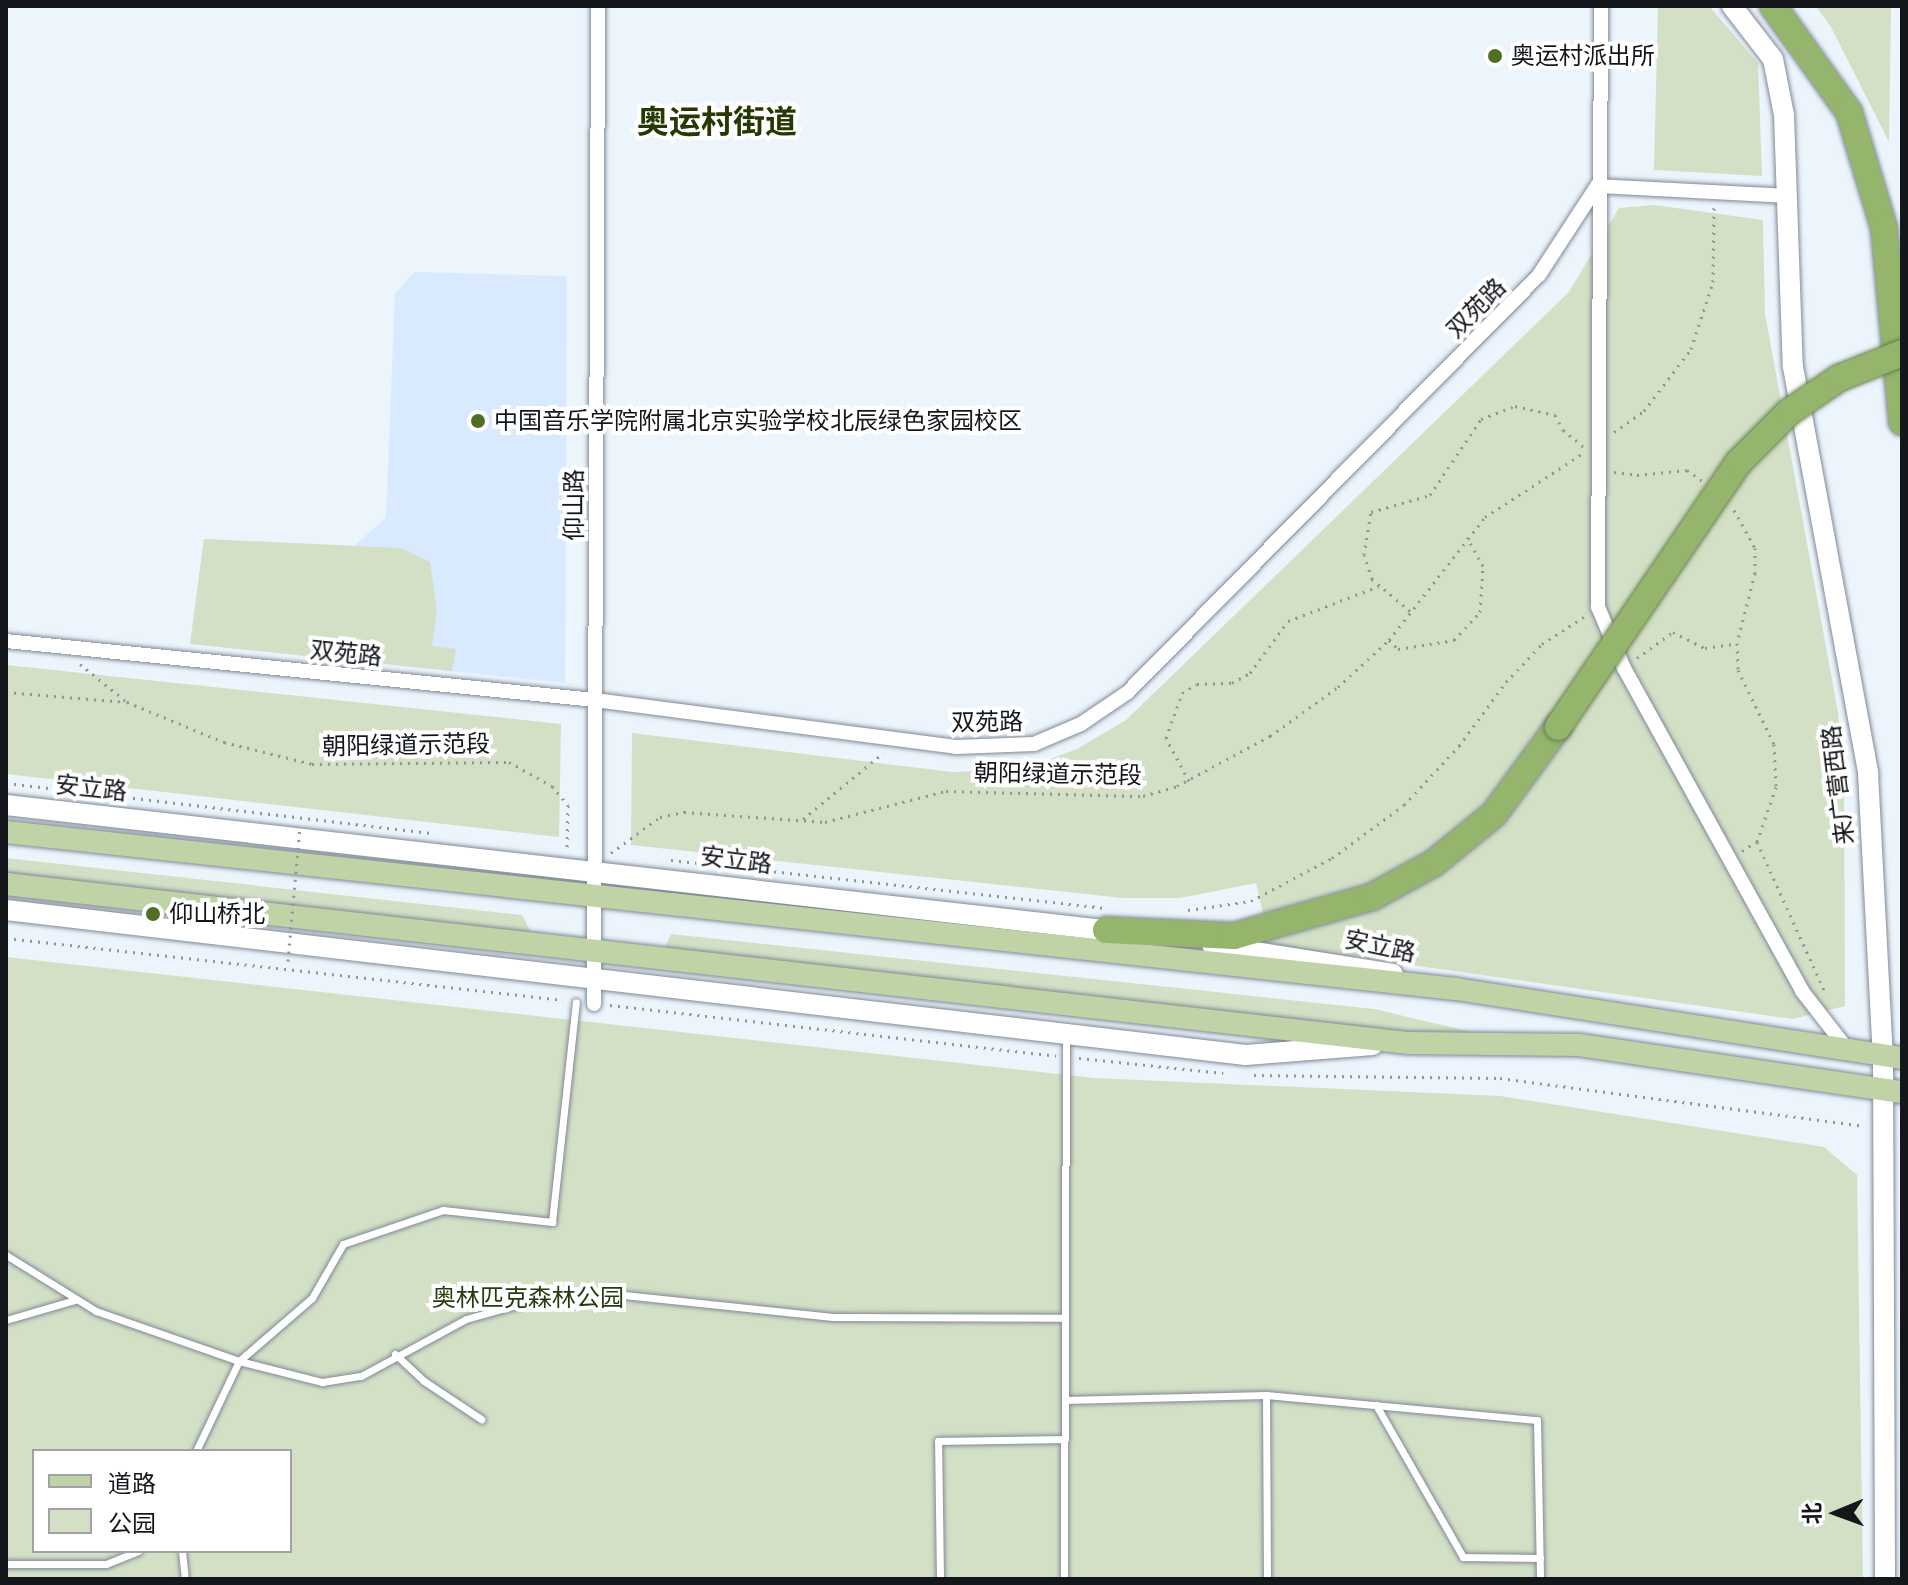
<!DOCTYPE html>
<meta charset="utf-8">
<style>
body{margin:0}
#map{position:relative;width:1908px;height:1585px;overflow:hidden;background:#ecf4fc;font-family:Inter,"Noto Sans SC",sans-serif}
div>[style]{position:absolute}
.built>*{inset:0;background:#d9eafe}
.green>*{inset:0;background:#d3e0c6}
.path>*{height:3px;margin-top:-1.5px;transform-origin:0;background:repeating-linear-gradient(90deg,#8f959c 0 2px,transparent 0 8px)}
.roads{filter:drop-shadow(0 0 2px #7f8a96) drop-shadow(0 0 2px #7f8a96)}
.lane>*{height:7px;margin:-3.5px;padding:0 3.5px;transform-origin:3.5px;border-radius:3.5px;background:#fff}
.street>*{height:14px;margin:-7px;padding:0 7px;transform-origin:7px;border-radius:7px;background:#fff}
.secondary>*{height:20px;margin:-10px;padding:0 10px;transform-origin:10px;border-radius:10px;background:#fff}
.primary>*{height:22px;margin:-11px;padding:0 11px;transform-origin:11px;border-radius:11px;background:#bfd3a6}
.highway>*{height:26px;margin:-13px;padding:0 13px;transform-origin:13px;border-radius:13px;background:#94b56b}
.path-bridge>*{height:3px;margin-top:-1.5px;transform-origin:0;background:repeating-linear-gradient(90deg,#8f959c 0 2px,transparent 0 8px)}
.bridges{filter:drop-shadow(0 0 2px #677e4f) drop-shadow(0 0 2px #677e4f)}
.highway-bridge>*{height:26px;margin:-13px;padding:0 13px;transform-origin:13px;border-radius:13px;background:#94b56b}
.dots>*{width:22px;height:22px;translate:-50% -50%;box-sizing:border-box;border:4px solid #fff;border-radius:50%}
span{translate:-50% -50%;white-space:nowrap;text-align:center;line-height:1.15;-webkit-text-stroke:8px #fff;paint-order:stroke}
.poi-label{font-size:24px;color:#13171c}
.left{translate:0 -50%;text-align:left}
.street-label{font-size:24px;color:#13171c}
.park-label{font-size:24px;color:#293a0f}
.district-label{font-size:32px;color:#263904;font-weight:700}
.frame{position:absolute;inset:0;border:8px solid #13171c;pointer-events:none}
.legend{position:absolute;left:32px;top:1449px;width:260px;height:104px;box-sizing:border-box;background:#fff;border:2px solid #a1a2a4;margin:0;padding:10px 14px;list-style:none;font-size:24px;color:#13171c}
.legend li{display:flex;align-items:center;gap:16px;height:40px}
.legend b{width:40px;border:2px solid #a1a2a4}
.north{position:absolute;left:1796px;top:1473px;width:80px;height:80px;-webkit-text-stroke:6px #fff;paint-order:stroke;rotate:269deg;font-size:22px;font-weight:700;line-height:32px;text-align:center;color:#13171c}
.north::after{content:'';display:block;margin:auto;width:28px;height:36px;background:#13171c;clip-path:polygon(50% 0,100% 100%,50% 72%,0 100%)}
</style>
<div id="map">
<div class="built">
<div style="clip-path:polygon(414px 272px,567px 276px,565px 683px,190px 644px,204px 539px,354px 546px,386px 518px,395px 294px)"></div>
</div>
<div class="green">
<div style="clip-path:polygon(1658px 6px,1709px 6px,1758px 63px,1762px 176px,1654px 170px)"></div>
<div style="clip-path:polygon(1816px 6px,1891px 6px,1889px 142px,1831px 27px)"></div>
<div style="clip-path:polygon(1654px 205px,1763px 220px,1765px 314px,1838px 712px,1844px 778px,1845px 1006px,1793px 1019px,1270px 945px,1256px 883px,1180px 898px,1122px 898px,631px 845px,632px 733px,952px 772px,1020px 770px,1077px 749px,1126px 720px,1569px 292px,1619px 208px)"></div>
<div style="clip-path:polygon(204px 539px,401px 548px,430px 562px,437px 609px,432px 646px,456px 649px,452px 671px,190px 644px)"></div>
<div style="clip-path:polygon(6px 665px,561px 724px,559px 837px,6px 774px)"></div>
<div style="clip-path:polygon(6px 858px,522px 915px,531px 932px,524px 945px,6px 887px)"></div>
<div style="clip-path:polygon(671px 934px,1374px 1009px,1497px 1038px,1409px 1039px,674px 963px,666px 945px)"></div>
<div style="clip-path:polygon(evenodd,6px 957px,1094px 1078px,1500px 1096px,1824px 1147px,1857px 1175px,1863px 1579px,6px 1579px,6px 957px,34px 1451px,290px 1451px,290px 1551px,34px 1551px,34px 1451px)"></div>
</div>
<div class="path">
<div style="left:1614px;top:432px;width:37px;rotate:-35deg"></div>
<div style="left:1644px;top:411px;width:78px;rotate:-52.8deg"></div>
<div style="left:1691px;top:349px;width:71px;rotate:-71.8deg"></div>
<div style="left:1713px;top:282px;width:75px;rotate:-89.2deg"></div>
<div style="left:1614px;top:472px;width:23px;rotate:7deg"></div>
<div style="left:1637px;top:475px;width:50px;rotate:-5.7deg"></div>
<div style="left:1687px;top:470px;width:19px;rotate:36deg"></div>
<div style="left:1734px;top:510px;width:43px;rotate:61.1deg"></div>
<div style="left:1755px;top:548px;width:25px;rotate:90deg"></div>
<div style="left:1755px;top:573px;width:72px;rotate:104.4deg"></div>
<div style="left:1737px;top:643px;width:27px;rotate:88deg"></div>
<div style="left:1738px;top:670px;width:82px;rotate:64.1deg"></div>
<div style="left:1774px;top:744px;width:43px;rotate:87.3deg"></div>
<div style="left:1776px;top:787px;width:58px;rotate:109.1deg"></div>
<div style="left:1757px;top:842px;width:165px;rotate:65.6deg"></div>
<div style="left:1410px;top:611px;width:50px;rotate:-139.9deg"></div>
<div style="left:1372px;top:579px;width:25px;rotate:-108deg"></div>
<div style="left:1364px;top:555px;width:44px;rotate:-80.8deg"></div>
<div style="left:1371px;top:512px;width:61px;rotate:-16.1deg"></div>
<div style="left:1430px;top:495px;width:92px;rotate:-56.1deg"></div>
<div style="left:1481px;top:419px;width:36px;rotate:-21deg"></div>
<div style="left:1515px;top:406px;width:41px;rotate:12.7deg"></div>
<div style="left:1555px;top:415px;width:17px;rotate:62deg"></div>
<div style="left:1563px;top:430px;width:27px;rotate:39deg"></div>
<div style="left:1389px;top:640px;width:13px;rotate:45deg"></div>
<div style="left:1398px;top:649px;width:57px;rotate:-9.1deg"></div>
<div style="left:1454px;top:640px;width:38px;rotate:-47deg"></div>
<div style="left:1480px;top:612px;width:46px;rotate:-86.3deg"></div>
<div style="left:1483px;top:566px;width:33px;rotate:-119deg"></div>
<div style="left:1637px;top:658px;width:44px;rotate:-35.8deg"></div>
<div style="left:1673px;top:632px;width:36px;rotate:27deg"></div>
<div style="left:1705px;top:648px;width:30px;rotate:-8deg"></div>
<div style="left:80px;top:664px;width:60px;rotate:39deg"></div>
<div style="left:6px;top:692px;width:121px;rotate:4.7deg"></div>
<div style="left:127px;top:702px;width:105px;rotate:22.4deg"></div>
<div style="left:224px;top:742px;width:91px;rotate:14deg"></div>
<div style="left:312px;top:764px;width:197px;rotate:-0.6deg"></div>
<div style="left:509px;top:762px;width:49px;rotate:29.2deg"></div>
<div style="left:552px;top:786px;width:25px;rotate:50deg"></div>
<div style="left:568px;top:805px;width:43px;rotate:91.3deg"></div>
<div style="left:1189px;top:781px;width:49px;rotate:-118.1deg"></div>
<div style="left:1166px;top:738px;width:48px;rotate:-70.4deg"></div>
<div style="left:1182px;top:693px;width:17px;rotate:-31deg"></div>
<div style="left:1197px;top:684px;width:35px;rotate:-2deg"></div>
<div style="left:1232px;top:683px;width:21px;rotate:-29deg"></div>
<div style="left:1250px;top:673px;width:64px;rotate:-53.8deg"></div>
<div style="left:1288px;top:621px;width:97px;rotate:-21deg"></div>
<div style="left:6px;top:783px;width:430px;rotate:6.7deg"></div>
<div style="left:803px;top:819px;width:104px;rotate:-39.5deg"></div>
<div style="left:1742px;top:851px;width:17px;rotate:-33deg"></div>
<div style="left:611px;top:853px;width:61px;rotate:-36.3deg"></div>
<div style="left:660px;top:817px;width:25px;rotate:-12deg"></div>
<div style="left:684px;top:812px;width:141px;rotate:4.1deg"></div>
<div style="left:825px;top:822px;width:125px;rotate:-14.4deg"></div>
<div style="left:946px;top:791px;width:197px;rotate:1.5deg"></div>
<div style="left:1143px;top:796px;width:35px;rotate:-16deg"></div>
<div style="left:1177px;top:786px;width:106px;rotate:-28.3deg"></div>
<div style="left:1270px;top:736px;width:84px;rotate:-35.8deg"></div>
<div style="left:1338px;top:687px;width:69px;rotate:-42.7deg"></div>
<div style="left:1389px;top:640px;width:156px;rotate:-52deg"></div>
<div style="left:1485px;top:517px;width:116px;rotate:-33deg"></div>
<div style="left:671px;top:860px;width:437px;rotate:6.3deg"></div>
<div style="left:1188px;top:910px;width:64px;rotate:-8.1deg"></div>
<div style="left:1251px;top:901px;width:92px;rotate:-28deg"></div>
<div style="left:1332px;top:858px;width:89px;rotate:-36.4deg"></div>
<div style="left:1404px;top:805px;width:81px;rotate:-47deg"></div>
<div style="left:1459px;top:746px;width:79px;rotate:-53.7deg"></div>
<div style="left:1506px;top:682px;width:52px;rotate:-46.5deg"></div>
<div style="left:1542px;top:644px;width:51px;rotate:-33.1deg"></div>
<div style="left:6px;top:938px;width:560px;rotate:6.35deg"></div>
<div style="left:610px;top:1005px;width:449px;rotate:6.5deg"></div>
<div style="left:1079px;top:1058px;width:145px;rotate:5.9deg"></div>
<div style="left:1254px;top:1075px;width:246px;rotate:0.7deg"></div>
<div style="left:1500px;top:1078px;width:366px;rotate:7.5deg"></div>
</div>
<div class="roads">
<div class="lane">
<div style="left:6px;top:1255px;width:106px;rotate:31.9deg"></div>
<div style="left:96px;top:1311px;width:151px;rotate:19.3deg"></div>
<div style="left:239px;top:1361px;width:86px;rotate:14.2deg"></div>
<div style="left:322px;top:1382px;width:39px;rotate:-9deg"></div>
<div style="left:361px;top:1376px;width:119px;rotate:-28.5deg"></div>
<div style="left:466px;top:1319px;width:71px;rotate:-15.6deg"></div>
<div style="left:534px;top:1300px;width:71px;rotate:-5.6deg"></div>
<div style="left:605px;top:1293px;width:229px;rotate:6deg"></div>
<div style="left:833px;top:1317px;width:232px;rotate:0.2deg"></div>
<div style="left:6px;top:1320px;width:72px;rotate:-16.2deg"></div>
<div style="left:395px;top:1354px;width:40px;rotate:43deg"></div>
<div style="left:424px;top:1381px;width:69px;rotate:33.7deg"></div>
<div style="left:1266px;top:1395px;width:184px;rotate:89.7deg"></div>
<div style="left:1065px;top:1400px;width:201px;rotate:-1.4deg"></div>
<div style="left:1266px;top:1395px;width:272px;rotate:5.3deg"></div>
<div style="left:1537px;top:1420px;width:159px;rotate:88.9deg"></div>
<div style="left:1376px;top:1405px;width:175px;rotate:60.2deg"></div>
<div style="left:1463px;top:1557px;width:77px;rotate:0.7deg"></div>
<div style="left:196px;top:1451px;width:100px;rotate:-64.5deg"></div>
<div style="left:239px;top:1361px;width:96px;rotate:-40.8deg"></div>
<div style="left:312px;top:1298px;width:62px;rotate:-60.1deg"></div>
<div style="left:343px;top:1244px;width:106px;rotate:-18.8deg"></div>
<div style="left:443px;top:1210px;width:110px;rotate:6.3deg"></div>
<div style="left:552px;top:1222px;width:221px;rotate:-83.8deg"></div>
<div style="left:182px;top:1551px;width:28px;rotate:84deg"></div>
<div style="left:6px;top:1564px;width:100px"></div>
<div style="left:106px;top:1564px;width:35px;rotate:-22deg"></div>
<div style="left:940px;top:1579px;width:138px;rotate:-90.8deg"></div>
<div style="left:938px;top:1441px;width:127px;rotate:-0.9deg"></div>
<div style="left:1064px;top:1579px;width:541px;rotate:-89.79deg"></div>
</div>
<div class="street">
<div style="left:1601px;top:6px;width:601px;rotate:90.29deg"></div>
<div style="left:1598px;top:607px;width:66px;rotate:66.9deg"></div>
<div style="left:1624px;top:668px;width:369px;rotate:61.1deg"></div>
<div style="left:1802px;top:991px;width:75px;rotate:52.1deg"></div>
<div style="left:6px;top:641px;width:592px;rotate:5.72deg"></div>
<div style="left:595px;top:700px;width:364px;rotate:7.4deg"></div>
<div style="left:956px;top:747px;width:78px;rotate:-2.2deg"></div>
<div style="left:1034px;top:744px;width:51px;rotate:-23.1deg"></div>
<div style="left:1081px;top:724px;width:57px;rotate:-34.2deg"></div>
<div style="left:1128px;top:692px;width:585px;rotate:-45.42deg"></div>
<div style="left:1539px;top:275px;width:106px;rotate:-56.9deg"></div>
<div style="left:1597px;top:186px;width:190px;rotate:3deg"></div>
<div style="left:594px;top:1004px;width:998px;rotate:-89.77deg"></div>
</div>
<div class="secondary">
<div style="left:1732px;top:6px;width:67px;rotate:52.3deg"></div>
<div style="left:1773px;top:59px;width:57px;rotate:78.9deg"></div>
<div style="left:1784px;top:115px;width:252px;rotate:88deg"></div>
<div style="left:1793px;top:367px;width:413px;rotate:79.5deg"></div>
<div style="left:1868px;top:773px;width:282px;rotate:87deg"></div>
<div style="left:1883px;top:1055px;width:524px;rotate:89.78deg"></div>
<div style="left:6px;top:805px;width:1122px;rotate:6.5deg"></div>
<div style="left:6px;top:910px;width:1248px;rotate:6.67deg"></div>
<div style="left:1246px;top:1055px;width:127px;rotate:-4.5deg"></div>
<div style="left:1212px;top:945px;width:183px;rotate:9.1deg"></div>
</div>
<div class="primary">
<div style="left:6px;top:832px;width:1458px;rotate:6.18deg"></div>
<div style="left:1456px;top:989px;width:451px;rotate:8.8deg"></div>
<div style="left:6px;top:884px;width:1412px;rotate:6.47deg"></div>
<div style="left:1409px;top:1043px;width:170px;rotate:0.7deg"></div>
<div style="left:1579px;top:1045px;width:326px;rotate:8.3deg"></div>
</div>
<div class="highway">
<div style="left:1773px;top:6px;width:130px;rotate:54.4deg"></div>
<div style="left:1849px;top:112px;width:121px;rotate:73.2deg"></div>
<div style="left:1884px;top:228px;width:195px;rotate:84.7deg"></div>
<div style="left:1106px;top:930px;width:128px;rotate:2.7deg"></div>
<div style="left:1234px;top:936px;width:143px;rotate:-15.8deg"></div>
<div style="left:1372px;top:897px;width:71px;rotate:-28.7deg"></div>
<div style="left:1434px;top:863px;width:77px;rotate:-39.2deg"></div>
<div style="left:1494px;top:814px;width:108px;rotate:-53.7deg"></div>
</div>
</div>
<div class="path-bridge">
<div style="left:288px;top:961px;width:136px;rotate:-84.9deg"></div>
</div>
<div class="bridges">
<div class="highway-bridge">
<div style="left:1558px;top:727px;width:321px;rotate:-55.7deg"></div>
<div style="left:1739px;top:462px;width:71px;rotate:-45deg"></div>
<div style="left:1789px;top:412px;width:60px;rotate:-34.2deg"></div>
<div style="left:1839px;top:378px;width:68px;rotate:-21.6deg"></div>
</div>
</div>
<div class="dots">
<div style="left:1495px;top:56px;background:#516f24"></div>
<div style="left:478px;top:421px;background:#516f24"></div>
<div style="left:153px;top:914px;background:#516f24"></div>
</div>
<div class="poi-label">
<span class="left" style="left:1511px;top:56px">奥运村派出所</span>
<span class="left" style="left:494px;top:421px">中国音乐学院附属北京实验学校北辰绿色家园校区</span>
<span class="left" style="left:169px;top:914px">仰山桥北</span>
</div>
<div class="street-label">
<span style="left:1476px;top:308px;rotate:-45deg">双苑路</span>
<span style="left:574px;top:505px;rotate:-90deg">仰山路</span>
<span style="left:346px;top:653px;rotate:6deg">双苑路</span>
<span style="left:987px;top:722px;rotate:-1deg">双苑路</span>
<span style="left:406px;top:745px;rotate:-1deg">朝阳绿道示范段</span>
<span style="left:1058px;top:774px;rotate:1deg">朝阳绿道示范段</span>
<span style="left:1838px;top:785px;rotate:-97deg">来广营西路</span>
<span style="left:91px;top:788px;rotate:6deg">安立路</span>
<span style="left:736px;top:860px;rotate:7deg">安立路</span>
<span style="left:1380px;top:946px;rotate:12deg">安立路</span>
</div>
<div class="park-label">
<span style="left:528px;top:1298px">奥林匹克森林公园</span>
</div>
<div class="district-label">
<span style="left:717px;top:122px">奥运村街道</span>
</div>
<div class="frame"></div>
<ul class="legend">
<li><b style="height:10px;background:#bfd3a6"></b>道路</li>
<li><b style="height:22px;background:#d3e0c6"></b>公园</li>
</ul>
<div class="north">北</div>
</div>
